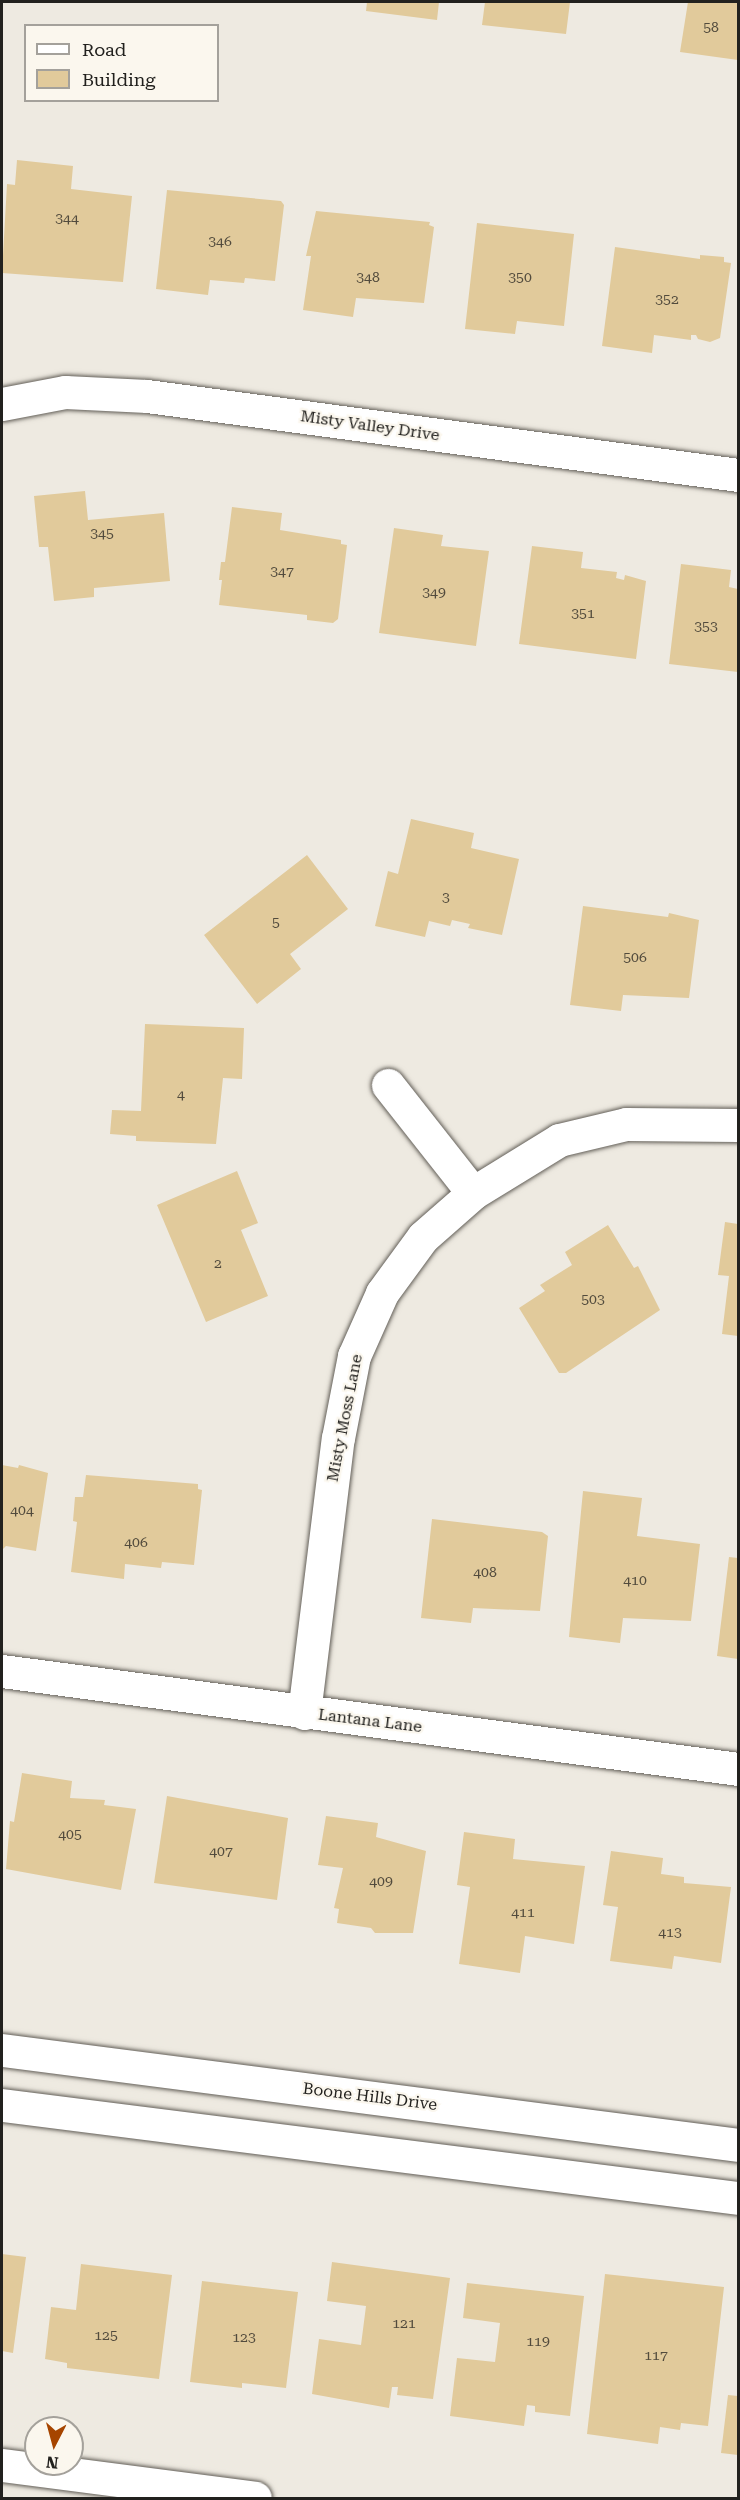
<!DOCTYPE html>
<style>
body{margin:0}
#map{position:relative;width:740px;height:2500px;overflow:hidden;background:#eeeae1;font-family:"Roboto Serif",serif}
div>[style]{position:absolute}
.building>*{inset:0;background:#e1ca9b}
.roads{filter:drop-shadow(0 0 2px #635f58) drop-shadow(0 0 2px #635f58)}
.minor>*{height:33px;margin:-16.5px;padding:0 16.5px;transform-origin:16.5px;border-radius:16.5px;background:#fff}
.tertiary>*{height:33px;margin:-16.5px;padding:0 16.5px;transform-origin:16.5px;border-radius:16.5px;background:#fff}
span{translate:-50% -50%;white-space:nowrap;text-align:center;line-height:1.15;-webkit-text-stroke:4.5px #fbf7ee;paint-order:stroke}
.number-label{font-size:14px;color:#524b3d}
.number-label span{-webkit-text-stroke-width:0}
.street-label{font-size:16px;color:#22211e}
.frame{position:absolute;inset:0;border:3px solid #22211e;pointer-events:none}
.legend{position:absolute;left:24px;top:24px;width:195px;height:78px;box-sizing:border-box;background:#fbf7ee;border:2px solid #a4a19b;margin:0;padding:8px 10px;list-style:none;font-size:18px;color:#22211e}
.legend li{display:flex;align-items:center;gap:12px;height:30px}
.legend b{width:30px;border:2px solid #a4a19b}
.north{position:absolute;left:24px;top:2416px;width:60px;height:60px;box-sizing:border-box;background:#fbf7ee;border:2px solid #a4a19b;border-radius:50%;rotate:186deg;font-size:16px;font-weight:700;line-height:24px;text-align:center;color:#22211e}
.north::after{content:'';display:block;margin:auto;width:21px;height:27px;background:#a64500;clip-path:polygon(50% 0,100% 100%,50% 72%,0 100%)}
</style>
<div id="map">
<div class="building">
<div style="clip-path:polygon(367px 2px,439px 2px,437px 20px,366px 11px)"></div>
<div style="clip-path:polygon(485px 2px,570px 2px,566px 34px,482px 25px)"></div>
<div style="clip-path:polygon(688px 2px,738px 2px,738px 60px,680px 52px)"></div>
<div style="clip-path:polygon(17px 160px,73px 166px,71px 189px,132px 196px,123px 282px,2px 273px,7px 184px,15px 185px)"></div>
<div style="clip-path:polygon(167px 190px,281px 201px,284px 205px,275px 281px,245px 278px,244px 283px,210px 280px,208px 295px,156px 289px)"></div>
<div style="clip-path:polygon(316px 211px,430px 222px,429px 225px,434px 227px,424px 303px,356px 298px,353px 317px,303px 310px,311px 256px,306px 256px)"></div>
<div style="clip-path:polygon(477px 223px,574px 234px,564px 326px,517px 321px,515px 334px,465px 329px)"></div>
<div style="clip-path:polygon(615px 247px,700px 259px,700px 255px,724px 257px,724px 262px,731px 263px,720px 338px,710px 342px,698px 339px,696px 335px,691px 335px,691px 340px,654px 335px,652px 353px,602px 346px)"></div>
<div style="clip-path:polygon(85px 491px,88px 520px,164px 513px,170px 581px,94px 588px,94px 597px,54px 601px,48px 547px,39px 547px,34px 496px)"></div>
<div style="clip-path:polygon(232px 507px,282px 513px,280px 530px,341px 540px,341px 544px,347px 545px,338px 619px,333px 623px,307px 620px,307px 615px,219px 605px,222px 580px,219px 580px,221px 562px,225px 562px)"></div>
<div style="clip-path:polygon(394px 528px,443px 535px,441px 546px,489px 551px,476px 646px,379px 633px)"></div>
<div style="clip-path:polygon(532px 546px,583px 552px,581px 568px,617px 572px,616px 578px,624px 580px,625px 575px,646px 581px,636px 659px,519px 644px)"></div>
<div style="clip-path:polygon(681px 564px,731px 570px,729px 587px,738px 589px,738px 672px,669px 664px)"></div>
<div style="clip-path:polygon(411px 819px,474px 833px,471px 848px,519px 859px,502px 935px,468px 928px,470px 924px,452px 920px,450px 926px,429px 921px,425px 937px,375px 926px,388px 871px,398px 874px)"></div>
<div style="clip-path:polygon(307px 855px,348px 909px,290px 954px,301px 969px,257px 1004px,204px 935px)"></div>
<div style="clip-path:polygon(583px 906px,668px 917px,669px 913px,699px 920px,689px 998px,623px 995px,621px 1011px,570px 1005px)"></div>
<div style="clip-path:polygon(145px 1024px,244px 1028px,242px 1079px,223px 1078px,216px 1144px,136px 1141px,136px 1136px,110px 1134px,112px 1110px,141px 1111px)"></div>
<div style="clip-path:polygon(237px 1171px,258px 1223px,241px 1230px,268px 1296px,206px 1322px,157px 1205px)"></div>
<div style="clip-path:polygon(725px 1222px,738px 1224px,738px 1336px,722px 1334px,729px 1276px,718px 1275px)"></div>
<div style="clip-path:polygon(608px 1225px,634px 1268px,638px 1266px,660px 1310px,566px 1373px,559px 1373px,519px 1308px,545px 1291px,540px 1285px,572px 1265px,565px 1252px)"></div>
<div style="clip-path:polygon(2px 1465px,18px 1468px,19px 1465px,48px 1473px,36px 1551px,6px 1546px,2px 1550px)"></div>
<div style="clip-path:polygon(86px 1475px,198px 1484px,198px 1489px,202px 1490px,194px 1565px,162px 1562px,161px 1568px,125px 1564px,124px 1579px,71px 1572px,77px 1522px,73px 1521px,75px 1497px,83px 1497px)"></div>
<div style="clip-path:polygon(583px 1491px,642px 1498px,637px 1536px,700px 1544px,691px 1621px,623px 1618px,620px 1643px,569px 1637px)"></div>
<div style="clip-path:polygon(432px 1519px,542px 1532px,548px 1536px,540px 1611px,473px 1608px,471px 1623px,421px 1618px)"></div>
<div style="clip-path:polygon(729px 1557px,738px 1558px,738px 1659px,717px 1656px)"></div>
<div style="clip-path:polygon(22px 1773px,72px 1781px,70px 1798px,105px 1800px,104px 1805px,136px 1809px,121px 1890px,6px 1869px,10px 1821px,14px 1822px)"></div>
<div style="clip-path:polygon(167px 1796px,288px 1818px,277px 1900px,154px 1883px)"></div>
<div style="clip-path:polygon(326px 1816px,378px 1823px,376px 1837px,426px 1851px,413px 1933px,375px 1933px,371px 1928px,337px 1923px,339px 1909px,334px 1908px,343px 1868px,318px 1865px)"></div>
<div style="clip-path:polygon(464px 1832px,515px 1839px,513px 1859px,585px 1866px,574px 1944px,525px 1936px,520px 1973px,459px 1964px,470px 1887px,457px 1885px)"></div>
<div style="clip-path:polygon(611px 1851px,663px 1858px,661px 1874px,684px 1877px,684px 1883px,731px 1887px,721px 1963px,674px 1956px,672px 1969px,610px 1961px,618px 1907px,603px 1905px)"></div>
<div style="clip-path:polygon(2px 2254px,26px 2257px,13px 2353px,2px 2351px)"></div>
<div style="clip-path:polygon(332px 2262px,450px 2278px,433px 2399px,397px 2395px,398px 2387px,392px 2387px,389px 2408px,312px 2394px,319px 2339px,361px 2345px,366px 2306px,327px 2301px)"></div>
<div style="clip-path:polygon(81px 2264px,172px 2275px,159px 2379px,67px 2368px,67px 2363px,45px 2359px,51px 2307px,76px 2310px)"></div>
<div style="clip-path:polygon(605px 2274px,724px 2287px,708px 2426px,681px 2423px,680px 2430px,660px 2427px,658px 2444px,587px 2434px)"></div>
<div style="clip-path:polygon(202px 2281px,298px 2292px,286px 2388px,242px 2383px,242px 2388px,190px 2382px)"></div>
<div style="clip-path:polygon(467px 2283px,584px 2296px,570px 2416px,535px 2412px,535px 2406px,527px 2405px,524px 2426px,450px 2416px,457px 2358px,495px 2362px,500px 2323px,463px 2318px)"></div>
<div style="clip-path:polygon(728px 2395px,738px 2396px,738px 2455px,721px 2453px)"></div>
</div>
<div class="roads">
<div class="minor">
<div style="left:2px;top:404px;width:64px;rotate:-10.8deg"></div>
<div style="left:65px;top:392px;width:82px;rotate:2.8deg"></div>
<div style="left:147px;top:396px;width:596px;rotate:7.61deg"></div>
<div style="left:388px;top:1085px;width:137px;rotate:51.8deg"></div>
<div style="left:2px;top:1671px;width:742px;rotate:7.58deg"></div>
<div style="left:304px;top:1713px;width:277px;rotate:-83deg"></div>
<div style="left:338px;top:1438px;width:84px;rotate:-79deg"></div>
<div style="left:354px;top:1356px;width:69px;rotate:-66deg"></div>
<div style="left:382px;top:1293px;width:69px;rotate:-53.8deg"></div>
<div style="left:423px;top:1237px;width:67px;rotate:-41.3deg"></div>
<div style="left:473px;top:1193px;width:101px;rotate:-31.6deg"></div>
<div style="left:559px;top:1140px;width:69px;rotate:-13.4deg"></div>
<div style="left:626px;top:1124px;width:112px;rotate:0.5deg"></div>
<div style="left:2px;top:2465px;width:255px;rotate:7.4deg"></div>
</div>
<div class="tertiary">
<div style="left:2px;top:2050px;width:742px;rotate:7.35deg"></div>
<div style="left:2px;top:2105px;width:742px;rotate:7.2deg"></div>
</div>
</div>
<div class="number-label">
<span style="left:711px;top:27px">58</span>
<span style="left:67px;top:218px">344</span>
<span style="left:220px;top:241px">346</span>
<span style="left:368px;top:277px">348</span>
<span style="left:520px;top:277px">350</span>
<span style="left:667px;top:299px">352</span>
<span style="left:102px;top:533px">345</span>
<span style="left:282px;top:571px">347</span>
<span style="left:434px;top:592px">349</span>
<span style="left:583px;top:613px">351</span>
<span style="left:706px;top:626px">353</span>
<span style="left:446px;top:897px">3</span>
<span style="left:276px;top:922px">5</span>
<span style="left:635px;top:957px">506</span>
<span style="left:181px;top:1094px">4</span>
<span style="left:218px;top:1263px">2</span>
<span style="left:593px;top:1299px">503</span>
<span style="left:22px;top:1510px">404</span>
<span style="left:136px;top:1542px">406</span>
<span style="left:485px;top:1572px">408</span>
<span style="left:635px;top:1580px">410</span>
<span style="left:70px;top:1834px">405</span>
<span style="left:221px;top:1851px">407</span>
<span style="left:381px;top:1881px">409</span>
<span style="left:523px;top:1912px">411</span>
<span style="left:670px;top:1932px">413</span>
<span style="left:404px;top:2323px">121</span>
<span style="left:106px;top:2335px">125</span>
<span style="left:244px;top:2337px">123</span>
<span style="left:538px;top:2341px">119</span>
<span style="left:656px;top:2355px">117</span>
</div>
<div class="street-label">
<span style="left:370px;top:426px;rotate:8deg">Misty Valley Drive</span>
<span style="left:345px;top:1418px;rotate:-79deg">Misty Moss Lane</span>
<span style="left:370px;top:1721px;rotate:7deg">Lantana Lane</span>
<span style="left:370px;top:2097px;rotate:7deg">Boone Hills Drive</span>
</div>
<div class="frame"></div>
<ul class="legend">
<li><b style="height:8px;background:#fff"></b>Road</li>
<li><b style="height:16px;background:#e1ca9b"></b>Building</li>
</ul>
<div class="north">N</div>
</div>
